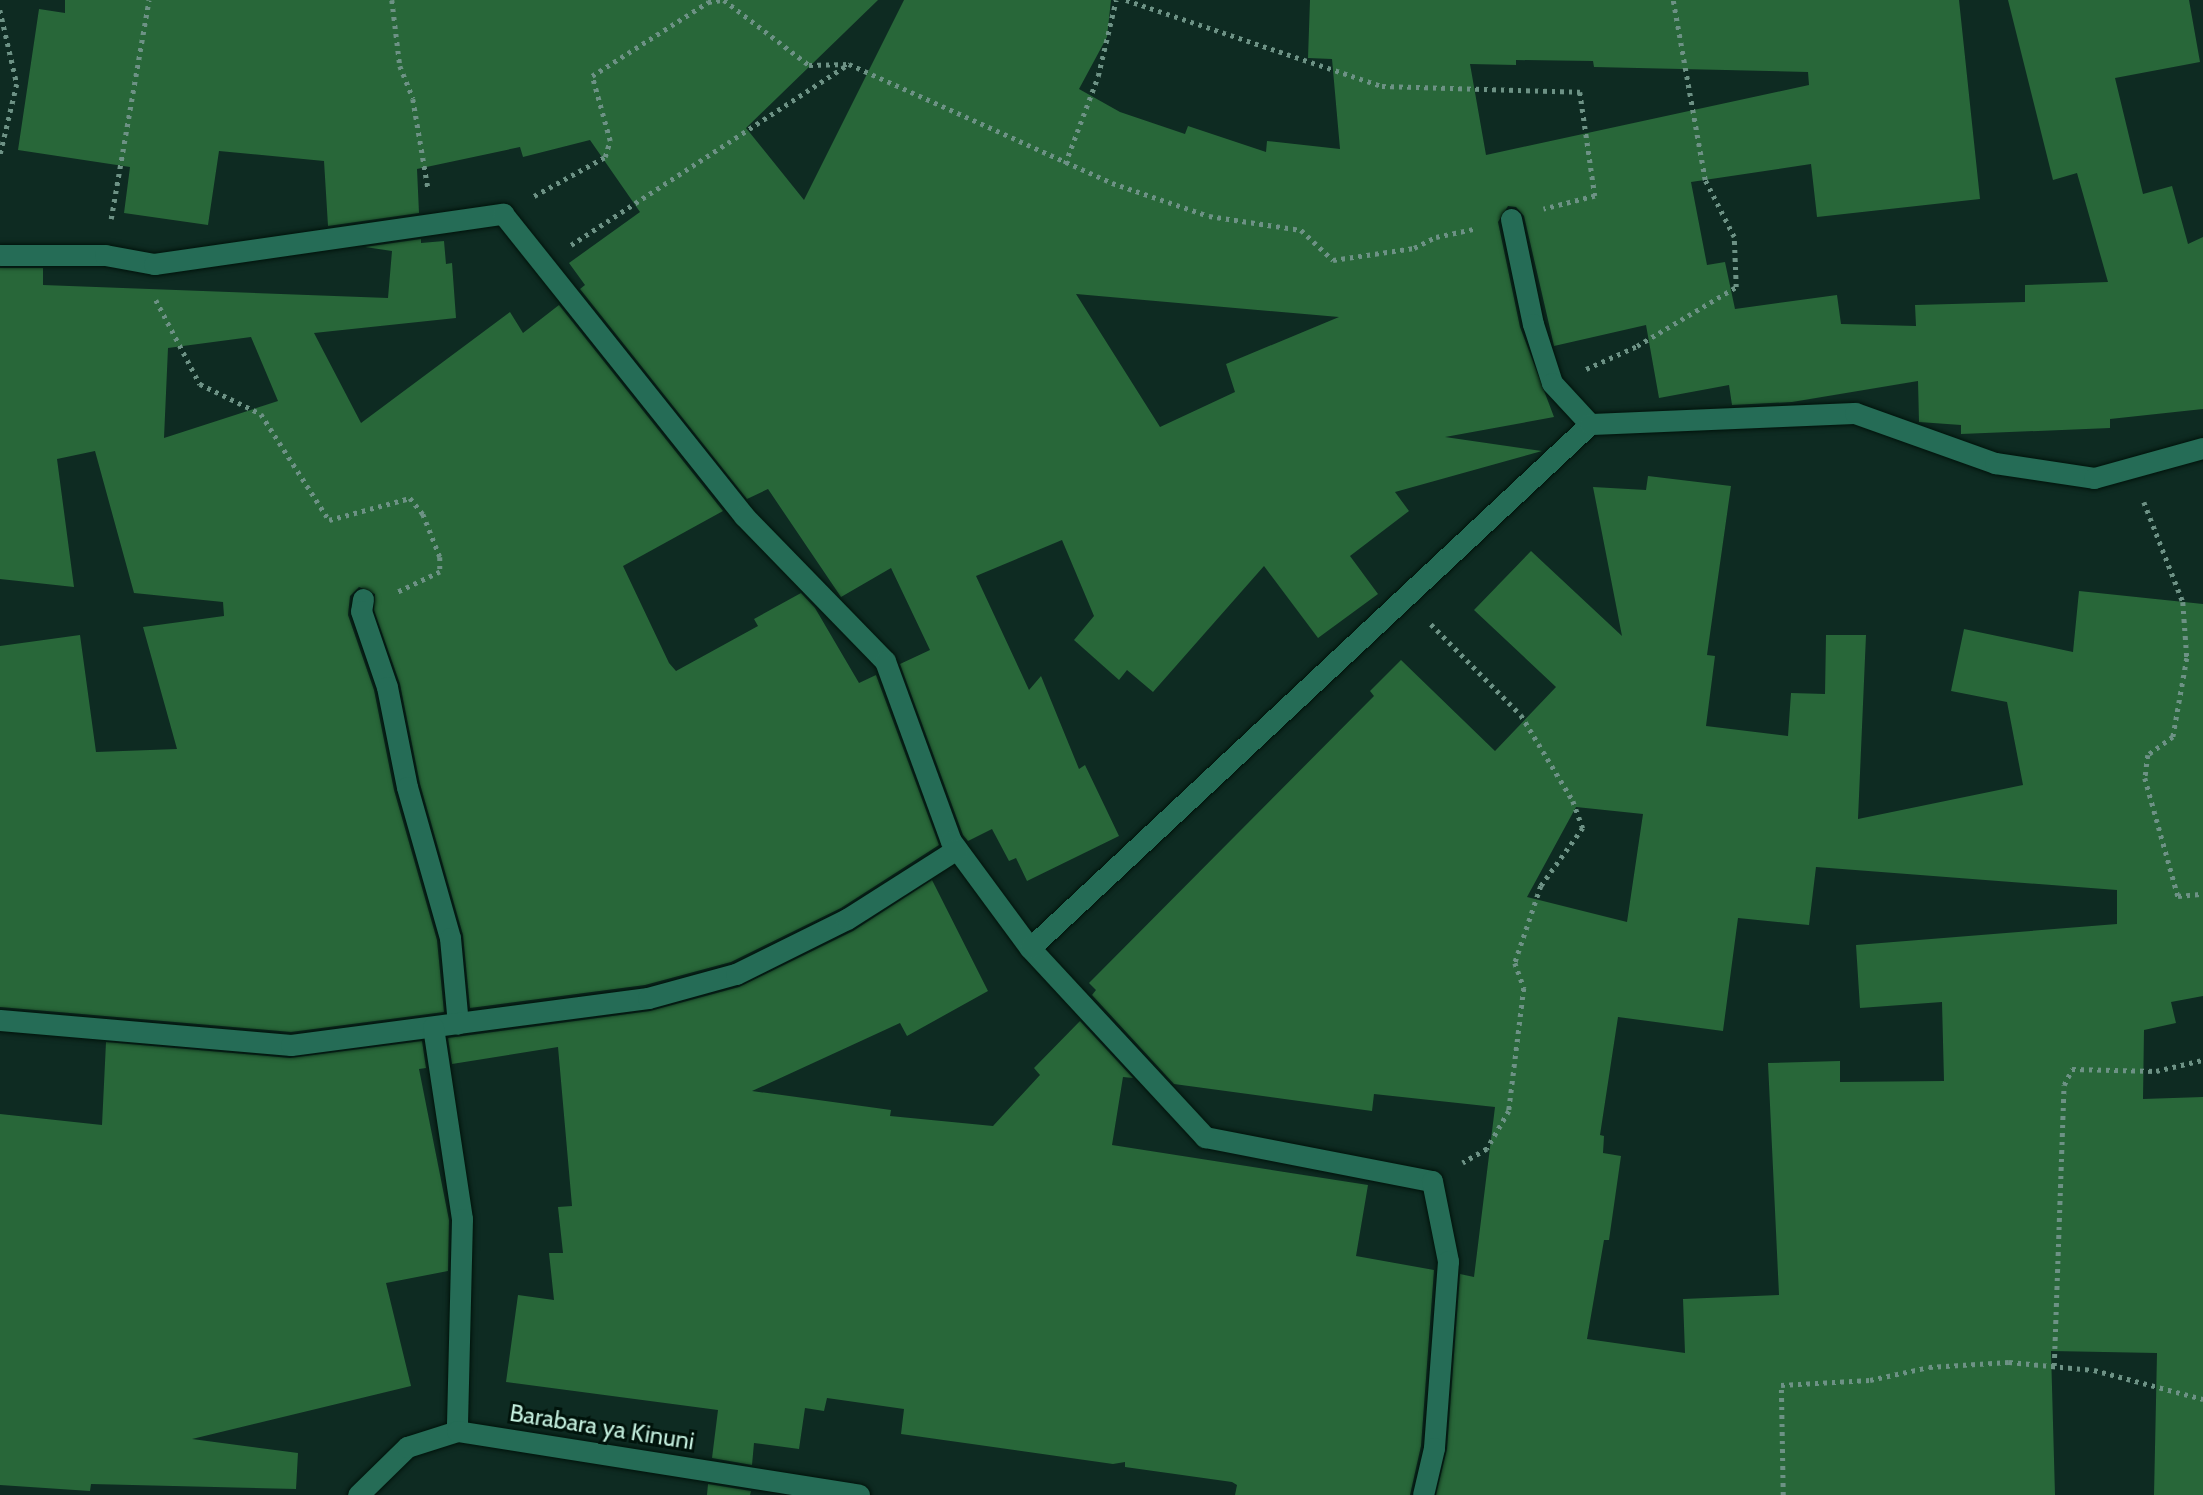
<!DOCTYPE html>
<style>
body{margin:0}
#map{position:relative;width:2203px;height:1495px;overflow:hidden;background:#0e2b22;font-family:Cabin,sans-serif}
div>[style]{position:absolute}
.building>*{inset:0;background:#286739}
.path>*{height:4.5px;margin-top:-2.25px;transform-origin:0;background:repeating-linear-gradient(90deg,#6d9285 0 3.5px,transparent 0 8.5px)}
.roads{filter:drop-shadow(0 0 2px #00130b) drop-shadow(0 0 2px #00130b)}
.minor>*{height:21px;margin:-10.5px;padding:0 10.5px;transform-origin:10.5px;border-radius:10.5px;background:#256c56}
span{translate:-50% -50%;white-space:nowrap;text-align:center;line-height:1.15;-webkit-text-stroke:6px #00130b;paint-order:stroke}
.street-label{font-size:24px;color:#c2eddc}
</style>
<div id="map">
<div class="building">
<div style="clip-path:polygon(evenodd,65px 0,878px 0,746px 128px,804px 200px,904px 0,1111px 0,1107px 37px,1079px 89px,1120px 112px,1185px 134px,1188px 126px,1266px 152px,1267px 141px,1340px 149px,1332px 59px,1308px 58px,1310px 0,1959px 0,1980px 199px,1817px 217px,1811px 164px,1691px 182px,1707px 265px,1725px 262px,1735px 309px,1837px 295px,1841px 324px,1916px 326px,1915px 305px,2025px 302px,2025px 285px,2108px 282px,2077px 173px,2053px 180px,2008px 0,2189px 0,2200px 62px,2115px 78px,2143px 194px,2172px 186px,2188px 244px,2203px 237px,2203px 409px,2110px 419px,2110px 428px,1961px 434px,1961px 425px,1919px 422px,1918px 381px,1792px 402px,1732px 405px,1729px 385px,1659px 398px,1646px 325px,1554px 346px,1524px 216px,1516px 207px,1508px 206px,1498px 222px,1520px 327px,1554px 417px,1445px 437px,1542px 451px,1395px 492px,1409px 511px,1350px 556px,1378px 594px,1318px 638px,1264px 566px,1153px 692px,1127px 670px,1119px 680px,1074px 640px,1094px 616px,1062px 540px,976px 576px,1029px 690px,1041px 676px,1079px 769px,1085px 765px,1119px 836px,1027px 881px,1016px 858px,1009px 861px,992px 829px,968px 841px,963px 835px,900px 664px,930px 650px,891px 568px,841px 597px,768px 489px,747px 499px,580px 289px,585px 285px,569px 263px,640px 212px,590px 140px,523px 157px,520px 147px,417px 169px,419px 213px,328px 226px,324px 161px,219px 151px,208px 225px,124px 213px,130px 167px,18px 150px,39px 9px,65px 13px,65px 0,1516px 60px,1593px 61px,1594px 67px,1808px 72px,1809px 85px,1486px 155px,1470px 64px,1516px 65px,1516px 60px,65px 0,1076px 294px,1339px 317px,1226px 364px,1235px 392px,1160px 427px,1076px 294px)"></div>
<div style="clip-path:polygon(evenodd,421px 239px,421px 243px,444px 241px,446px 264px,452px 263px,456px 318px,314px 333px,361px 423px,510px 312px,523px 333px,559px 305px,723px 511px,623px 566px,669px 663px,676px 671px,758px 626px,754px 619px,801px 593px,815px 608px,859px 683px,876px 675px,939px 845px,841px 908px,731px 962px,645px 985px,470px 1008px,463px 935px,420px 784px,400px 684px,374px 610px,375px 594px,359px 587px,350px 596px,348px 615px,374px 690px,394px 790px,437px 940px,444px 1012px,291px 1032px,0 1007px,0 646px,80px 635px,96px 752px,177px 749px,143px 627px,224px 616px,223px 602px,134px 593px,95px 451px,57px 459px,74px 587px,0 579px,0 268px,43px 268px,43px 285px,388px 298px,392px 251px,365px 247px,421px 239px,251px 337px,278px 401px,164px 438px,168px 348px,251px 337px)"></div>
<div style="clip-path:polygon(evenodd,1648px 476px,1731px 486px,1707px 655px,1715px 656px,1706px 726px,1788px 736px,1791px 693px,1825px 694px,1826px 635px,1866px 635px,1858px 819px,2023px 785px,2007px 702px,1951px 691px,1964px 629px,2073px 652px,2079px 591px,2203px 604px,2203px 996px,2171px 1002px,2176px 1023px,2144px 1030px,2143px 1099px,2203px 1097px,2203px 1495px,2154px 1495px,2157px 1353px,2051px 1351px,2055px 1495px,1436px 1495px,1447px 1449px,1460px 1274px,1474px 1277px,1495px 1107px,1374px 1094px,1372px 1111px,1174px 1084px,1092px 995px,1096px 990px,1089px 983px,1374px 696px,1370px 691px,1401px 660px,1495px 751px,1556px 687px,1474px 610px,1531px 551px,1622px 636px,1593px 487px,1646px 490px,1648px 476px,1576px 807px,1643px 814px,1627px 922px,1527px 897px,1576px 807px,1648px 476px,1816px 867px,2117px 890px,2117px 924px,1856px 945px,1860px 1008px,1942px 1002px,1944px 1081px,1840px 1082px,1840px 1061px,1768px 1063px,1779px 1295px,1683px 1299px,1685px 1353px,1587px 1339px,1604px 1240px,1609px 1240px,1621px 1156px,1603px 1153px,1604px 1136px,1600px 1135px,1618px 1017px,1723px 1031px,1738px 918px,1809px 925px,1816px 867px)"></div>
<div style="clip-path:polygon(932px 880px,988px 991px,907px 1036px,900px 1023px,752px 1091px,891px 1110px,890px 1116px,993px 1126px,1040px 1075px,1034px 1068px,1080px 1021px,1133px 1078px,1123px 1077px,1112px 1145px,1368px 1185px,1356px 1256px,1434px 1270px,1421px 1446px,1410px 1495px,1235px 1495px,1237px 1485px,1232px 1482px,1125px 1467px,1125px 1462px,1113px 1464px,901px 1434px,904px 1409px,827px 1398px,824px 1411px,805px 1408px,799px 1449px,754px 1443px,752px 1465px,712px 1458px,718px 1410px,506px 1382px,518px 1295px,554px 1300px,549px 1253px,563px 1253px,558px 1207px,572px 1206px,558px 1047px,452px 1064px,448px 1038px,650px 1011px,739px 987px,853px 931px)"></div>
<div style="clip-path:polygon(422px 1041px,426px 1068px,419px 1069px,449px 1220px,448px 1271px,386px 1283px,411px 1386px,192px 1439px,298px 1453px,296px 1489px,91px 1484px,90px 1491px,0 1485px,0 1114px,102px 1125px,106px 1042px,290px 1058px)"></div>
<div style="clip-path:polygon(708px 1484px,751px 1491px,750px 1495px,707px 1495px)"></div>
</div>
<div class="path">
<div style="left:392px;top:0;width:66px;rotate:83.1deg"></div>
<div style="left:400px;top:66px;width:35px;rotate:68deg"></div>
<div style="left:413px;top:99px;width:90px;rotate:80.4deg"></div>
<div style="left:724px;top:0;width:107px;rotate:37.4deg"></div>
<div style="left:809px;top:65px;width:40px;rotate:-1.4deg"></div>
<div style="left:849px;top:64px;width:289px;rotate:24.3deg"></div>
<div style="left:1112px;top:183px;width:102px;rotate:18.8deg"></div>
<div style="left:1209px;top:216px;width:93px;rotate:8.7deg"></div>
<div style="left:1301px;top:230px;width:44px;rotate:43.2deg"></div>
<div style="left:1333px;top:260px;width:82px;rotate:-8.4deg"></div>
<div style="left:1414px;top:248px;width:25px;rotate:-27deg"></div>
<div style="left:1436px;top:237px;width:40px;rotate:-12deg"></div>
<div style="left:1126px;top:0;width:270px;rotate:18.6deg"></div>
<div style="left:1382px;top:86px;width:198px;rotate:1.7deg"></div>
<div style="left:1580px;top:92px;width:105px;rotate:81.8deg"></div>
<div style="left:1595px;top:196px;width:53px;rotate:165.7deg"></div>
<div style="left:0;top:10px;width:76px;rotate:77.1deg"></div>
<div style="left:17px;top:84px;width:74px;rotate:103.3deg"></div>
<div style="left:1065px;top:164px;width:94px;rotate:-69.4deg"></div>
<div style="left:1098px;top:76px;width:78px;rotate:-76.7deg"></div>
<div style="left:534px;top:196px;width:81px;rotate:-28.8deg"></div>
<div style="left:605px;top:157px;width:17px;rotate:-73deg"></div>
<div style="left:610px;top:141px;width:67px;rotate:-105.5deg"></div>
<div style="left:592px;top:76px;width:138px;rotate:-32.5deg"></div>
<div style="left:708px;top:2px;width:14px;rotate:-8deg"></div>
<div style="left:111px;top:219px;width:222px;rotate:-80.2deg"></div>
<div style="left:571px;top:245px;width:332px;rotate:-33.1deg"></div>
<div style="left:156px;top:300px;width:95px;rotate:62.4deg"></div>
<div style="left:200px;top:384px;width:68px;rotate:26.2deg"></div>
<div style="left:261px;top:414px;width:126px;rotate:57.3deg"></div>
<div style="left:329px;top:520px;width:84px;rotate:-15.2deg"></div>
<div style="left:410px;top:498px;width:21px;rotate:51deg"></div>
<div style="left:423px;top:514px;width:46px;rotate:68.4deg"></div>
<div style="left:440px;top:557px;width:15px;rotate:90deg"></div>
<div style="left:440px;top:572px;width:47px;rotate:154.5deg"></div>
<div style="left:1586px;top:369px;width:56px;rotate:-24.3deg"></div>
<div style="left:1637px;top:346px;width:115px;rotate:-30.8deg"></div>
<div style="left:1736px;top:287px;width:50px;rotate:-92.3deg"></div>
<div style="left:1734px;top:237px;width:64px;rotate:-117deg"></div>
<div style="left:1705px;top:180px;width:183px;rotate:-100.1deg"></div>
<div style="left:2144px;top:502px;width:107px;rotate:68.7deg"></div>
<div style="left:2183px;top:602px;width:56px;rotate:85.9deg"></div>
<div style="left:2187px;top:658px;width:80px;rotate:100deg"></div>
<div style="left:2173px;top:737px;width:31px;rotate:144deg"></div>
<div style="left:2148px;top:755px;width:23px;rotate:97deg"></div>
<div style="left:2145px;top:778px;width:123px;rotate:74.4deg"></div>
<div style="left:2178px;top:896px;width:25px;rotate:-5deg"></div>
<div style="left:1431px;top:624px;width:128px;rotate:45.3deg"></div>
<div style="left:1521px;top:715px;width:100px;rotate:58.8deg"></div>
<div style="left:1573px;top:801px;width:29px;rotate:70deg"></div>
<div style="left:1583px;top:828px;width:72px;rotate:125.9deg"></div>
<div style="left:1541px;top:886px;width:81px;rotate:108.7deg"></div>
<div style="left:1515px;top:963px;width:27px;rotate:70deg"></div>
<div style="left:1524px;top:988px;width:124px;rotate:97deg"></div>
<div style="left:1509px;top:1111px;width:44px;rotate:120.1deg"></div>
<div style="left:1487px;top:1149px;width:28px;rotate:150deg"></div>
<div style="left:2054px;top:1366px;width:281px;rotate:-88deg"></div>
<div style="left:2064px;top:1085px;width:18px;rotate:-63deg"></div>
<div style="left:2072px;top:1069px;width:84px;rotate:1.4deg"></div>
<div style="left:2156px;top:1071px;width:48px;rotate:-13.2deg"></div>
<div style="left:1783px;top:1495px;width:110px;rotate:-91deg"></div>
<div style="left:1781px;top:1385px;width:89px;rotate:-3.2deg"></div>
<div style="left:1870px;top:1380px;width:60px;rotate:-12.4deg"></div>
<div style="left:1929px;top:1367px;width:80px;rotate:-3.6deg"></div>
<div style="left:2009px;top:1362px;width:85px;rotate:5.4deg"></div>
<div style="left:2094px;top:1370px;width:113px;rotate:14.9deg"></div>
</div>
<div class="roads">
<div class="minor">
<div style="left:1511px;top:219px;width:107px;rotate:78.2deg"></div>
<div style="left:1533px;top:324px;width:62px;rotate:72.1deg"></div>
<div style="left:1552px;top:383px;width:56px;rotate:47.2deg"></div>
<div style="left:0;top:255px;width:105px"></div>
<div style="left:105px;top:255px;width:50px;rotate:10.4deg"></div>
<div style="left:154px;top:264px;width:353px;rotate:-8.2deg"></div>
<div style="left:503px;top:214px;width:386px;rotate:51.4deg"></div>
<div style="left:744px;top:516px;width:202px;rotate:45.8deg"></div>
<div style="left:885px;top:661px;width:192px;rotate:69.9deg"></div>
<div style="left:951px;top:841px;width:133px;rotate:53.6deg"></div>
<div style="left:1030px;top:948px;width:258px;rotate:47.2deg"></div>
<div style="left:1205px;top:1137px;width:231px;rotate:11deg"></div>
<div style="left:1432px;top:1181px;width:82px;rotate:78.7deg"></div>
<div style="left:1448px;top:1261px;width:188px;rotate:94.3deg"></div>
<div style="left:1434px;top:1448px;width:48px;rotate:103.2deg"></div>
<div style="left:363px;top:599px;width:12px;rotate:99deg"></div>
<div style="left:361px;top:611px;width:80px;rotate:71.1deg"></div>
<div style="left:387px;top:687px;width:102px;rotate:78.7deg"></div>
<div style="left:407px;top:787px;width:157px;rotate:74.1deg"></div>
<div style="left:450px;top:938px;width:86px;rotate:84.7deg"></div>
<div style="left:1030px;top:948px;width:767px;rotate:-43.1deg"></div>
<div style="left:1590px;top:424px;width:265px;rotate:-2.4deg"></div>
<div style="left:1855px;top:413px;width:149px;rotate:19.7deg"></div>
<div style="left:1995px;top:463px;width:100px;rotate:8.6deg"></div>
<div style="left:2094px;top:478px;width:113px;rotate:-15.4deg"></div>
<div style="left:0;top:1020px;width:292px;rotate:4.9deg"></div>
<div style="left:291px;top:1045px;width:360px;rotate:-7.5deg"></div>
<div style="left:648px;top:998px;width:91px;rotate:-15.3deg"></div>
<div style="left:736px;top:974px;width:124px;rotate:-26.4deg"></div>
<div style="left:847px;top:919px;width:130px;rotate:-32.5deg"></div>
<div style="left:433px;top:1027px;width:194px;rotate:81.4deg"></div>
<div style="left:462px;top:1219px;width:212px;rotate:91.4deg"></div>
<div style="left:358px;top:1495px;width:69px;rotate:-44.4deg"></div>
<div style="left:407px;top:1447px;width:52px;rotate:-17.7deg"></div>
<div style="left:457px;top:1431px;width:407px;rotate:9deg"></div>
</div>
</div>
<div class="street-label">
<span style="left:602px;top:1427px;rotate:9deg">Barabara ya Kinuni</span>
</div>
</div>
